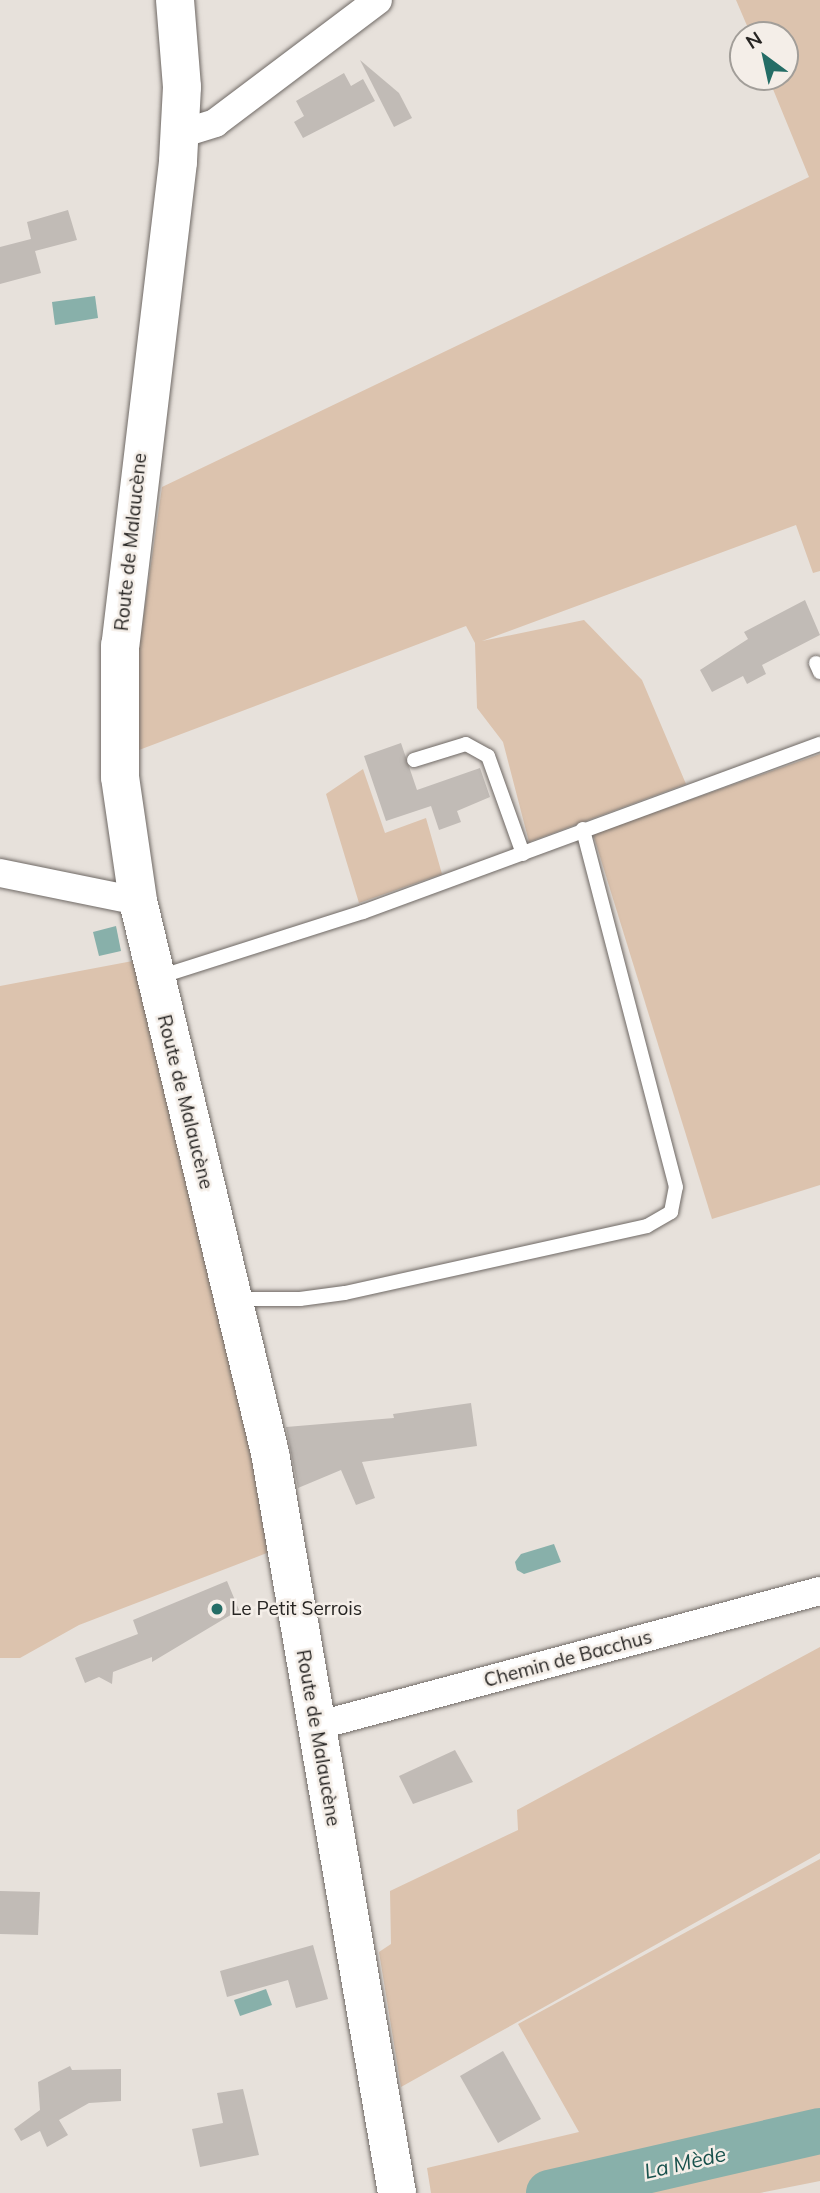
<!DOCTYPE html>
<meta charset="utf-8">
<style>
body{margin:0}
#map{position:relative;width:820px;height:2193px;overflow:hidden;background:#e7e1db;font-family:Mulish,sans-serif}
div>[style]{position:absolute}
.green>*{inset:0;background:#dcc3ae}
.water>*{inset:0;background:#88b0aa}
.river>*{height:46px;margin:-23px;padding:0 23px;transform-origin:23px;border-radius:23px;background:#88b0aa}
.building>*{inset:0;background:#c1bbb6}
.roads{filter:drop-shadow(0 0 2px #6f6965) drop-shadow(0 0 2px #6f6965)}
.lane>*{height:14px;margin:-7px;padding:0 7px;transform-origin:7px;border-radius:7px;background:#fff}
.street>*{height:28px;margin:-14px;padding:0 14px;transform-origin:14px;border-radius:14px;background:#fff}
.primary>*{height:38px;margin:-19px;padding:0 19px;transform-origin:19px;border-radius:19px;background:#fff}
.dots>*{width:19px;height:19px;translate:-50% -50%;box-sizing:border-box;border:4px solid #f4eee8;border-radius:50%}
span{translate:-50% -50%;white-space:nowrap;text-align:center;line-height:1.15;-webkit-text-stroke:5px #f4eee8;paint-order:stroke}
.street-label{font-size:19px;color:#272523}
.poi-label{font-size:19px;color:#272523}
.left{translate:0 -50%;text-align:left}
.water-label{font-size:21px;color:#18514c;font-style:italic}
.north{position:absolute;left:729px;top:21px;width:70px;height:70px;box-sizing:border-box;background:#f4eee8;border:2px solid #a29e99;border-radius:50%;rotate:327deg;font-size:19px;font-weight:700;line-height:28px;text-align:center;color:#272523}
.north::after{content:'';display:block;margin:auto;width:24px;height:32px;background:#246d66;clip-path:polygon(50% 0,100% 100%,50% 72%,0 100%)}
</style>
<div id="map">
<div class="green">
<div style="clip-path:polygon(736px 0,820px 0,820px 571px,813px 573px,796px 525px,482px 641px,584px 620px,642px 680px,686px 784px,529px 842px,503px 742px,477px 708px,475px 643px,466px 626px,139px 750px,138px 655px,162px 487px,809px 177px,768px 77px,785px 77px,785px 35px,751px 35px)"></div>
<div style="clip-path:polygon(820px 754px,820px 1185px,712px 1219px,593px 834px)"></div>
<div style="clip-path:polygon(363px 769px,385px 833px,426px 818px,442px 874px,359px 903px,326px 794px)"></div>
<div style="clip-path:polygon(138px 960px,250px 1415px,272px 1551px,79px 1625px,20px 1658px,0 1658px,0 986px)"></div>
<div style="clip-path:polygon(820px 1647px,820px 1853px,401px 2087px,379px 1952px,391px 1944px,390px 1891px,518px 1830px,517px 1810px)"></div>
<div style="clip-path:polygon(820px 1859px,820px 2181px,760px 2193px,431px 2193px,427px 2168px,579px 2132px,518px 2024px)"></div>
</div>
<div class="water">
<div style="clip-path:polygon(95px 296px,98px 318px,55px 325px,52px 302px)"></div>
<div style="clip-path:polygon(116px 926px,121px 951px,99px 956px,93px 932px)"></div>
<div style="clip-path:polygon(554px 1544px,561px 1562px,524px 1574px,517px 1570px,515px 1562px,521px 1554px)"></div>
<div style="clip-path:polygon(266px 1989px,272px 2005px,240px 2016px,234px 2000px)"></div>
</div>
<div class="river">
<div style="left:549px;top:2193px;width:278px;rotate:-12.9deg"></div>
</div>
<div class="building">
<div style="clip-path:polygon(360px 60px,399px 93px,412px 118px,394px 127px)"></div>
<div style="clip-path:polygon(344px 73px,351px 86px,363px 79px,375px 101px,303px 138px,294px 122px,304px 116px,296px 101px)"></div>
<div style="clip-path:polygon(68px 210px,77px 240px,35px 251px,41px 273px,0 284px,0 247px,31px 239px,27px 222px)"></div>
<div style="clip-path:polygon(805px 600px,820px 635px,762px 665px,766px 674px,747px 684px,743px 676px,712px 692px,700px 670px,748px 639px,744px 632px)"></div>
<div style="clip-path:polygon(401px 743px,417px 790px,480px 768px,490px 797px,457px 811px,461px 822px,439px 830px,431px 806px,386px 821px,364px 756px)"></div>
<div style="clip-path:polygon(471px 1403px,477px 1446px,362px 1462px,375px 1498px,356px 1505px,341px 1470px,298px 1488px,286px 1427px,394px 1418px,393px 1414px)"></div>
<div style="clip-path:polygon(227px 1581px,239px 1610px,152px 1662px,152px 1657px,113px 1672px,112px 1684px,99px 1677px,85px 1683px,75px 1658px,138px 1634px,133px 1620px)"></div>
<div style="clip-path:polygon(455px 1750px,473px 1782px,413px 1804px,399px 1776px)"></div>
<div style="clip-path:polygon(0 1891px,40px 1892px,38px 1935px,0 1934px)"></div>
<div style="clip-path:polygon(313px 1945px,328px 1999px,296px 2008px,288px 1980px,227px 1997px,220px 1971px)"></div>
<div style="clip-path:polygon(503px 2051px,541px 2119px,498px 2143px,460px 2076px)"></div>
<div style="clip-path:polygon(70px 2066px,72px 2070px,121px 2069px,121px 2101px,89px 2103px,59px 2120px,68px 2135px,47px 2147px,40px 2131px,21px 2141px,14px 2129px,40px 2110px,38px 2082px)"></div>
<div style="clip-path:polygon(243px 2089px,259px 2155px,200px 2167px,192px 2129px,223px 2123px,217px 2093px)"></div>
</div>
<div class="roads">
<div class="lane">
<div style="left:816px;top:663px;width:10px;rotate:66deg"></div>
<div style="left:414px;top:760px;width:54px;rotate:-17.1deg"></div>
<div style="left:466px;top:744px;width:25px;rotate:29deg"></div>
<div style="left:488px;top:756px;width:104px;rotate:70.3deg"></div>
<div style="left:159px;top:977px;width:214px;rotate:-17.7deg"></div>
<div style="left:363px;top:912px;width:487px;rotate:-20.2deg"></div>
<div style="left:236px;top:1299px;width:64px"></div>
<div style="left:300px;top:1299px;width:45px;rotate:-7.6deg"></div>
<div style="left:345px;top:1293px;width:309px;rotate:-12.5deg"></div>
<div style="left:647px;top:1226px;width:28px;rotate:-30deg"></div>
<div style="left:671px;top:1212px;width:25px;rotate:-79deg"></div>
<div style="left:676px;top:1187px;width:370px;rotate:-104.6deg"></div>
</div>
<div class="street">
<div style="left:180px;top:134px;width:37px;rotate:-17deg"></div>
<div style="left:215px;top:123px;width:204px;rotate:-37deg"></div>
<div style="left:0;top:873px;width:141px;rotate:11.5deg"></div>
<div style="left:316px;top:1726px;width:522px;rotate:-15deg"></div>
</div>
<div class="primary">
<div style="left:175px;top:0;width:87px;rotate:85.4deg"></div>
<div style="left:182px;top:87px;width:75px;rotate:93.1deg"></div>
<div style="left:178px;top:162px;width:486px;rotate:96.8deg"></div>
<div style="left:120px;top:645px;width:132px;rotate:90deg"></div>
<div style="left:120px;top:777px;width:125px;rotate:81.7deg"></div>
<div style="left:138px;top:901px;width:568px;rotate:76.55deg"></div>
<div style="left:270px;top:1453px;width:751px;rotate:80.26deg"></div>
</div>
</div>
<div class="dots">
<div style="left:217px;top:1609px;background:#246d66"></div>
</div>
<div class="street-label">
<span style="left:131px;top:542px;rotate:-84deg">Route de Malaucène</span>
<span style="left:185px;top:1102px;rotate:76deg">Route de Malaucène</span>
<span style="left:568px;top:1659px;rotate:-15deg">Chemin de Bacchus</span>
<span style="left:318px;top:1738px;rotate:80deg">Route de Malaucène</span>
</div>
<div class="poi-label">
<span class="left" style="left:231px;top:1609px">Le Petit Serrois</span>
</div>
<div class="water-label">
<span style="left:685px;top:2162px;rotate:-13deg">La Mède</span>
</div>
<div class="north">N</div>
</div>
